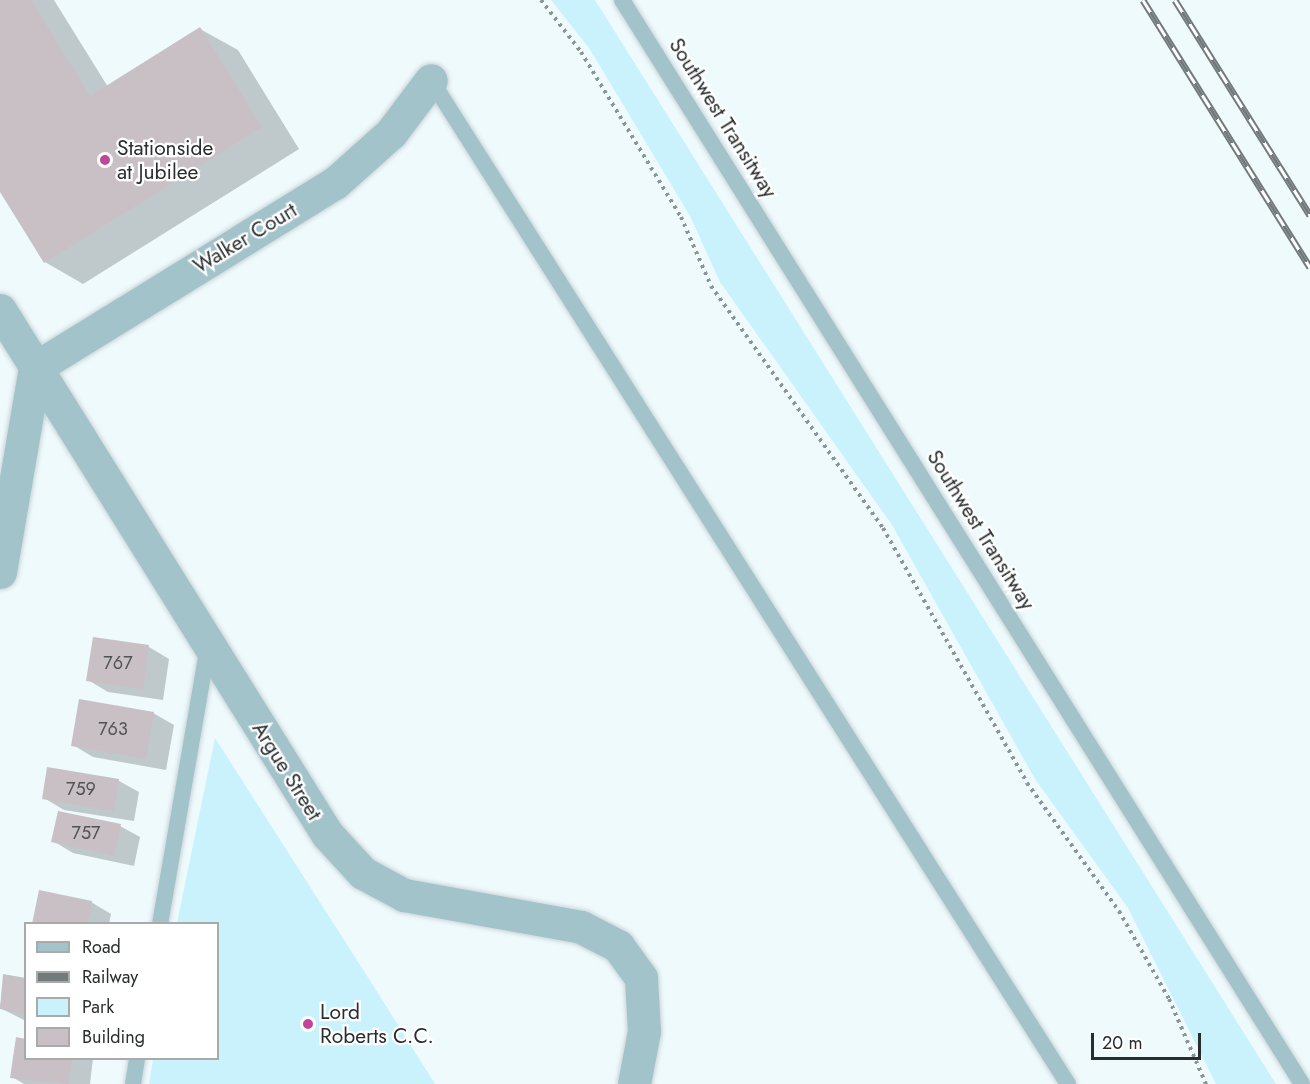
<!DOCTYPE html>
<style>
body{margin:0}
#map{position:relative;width:1310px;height:1084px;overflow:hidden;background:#effafd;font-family:Jost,sans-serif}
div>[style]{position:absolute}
.green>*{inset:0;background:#caf2fd}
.shadow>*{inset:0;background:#0003}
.building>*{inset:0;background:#c9c0c5}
.path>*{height:4px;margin-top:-2px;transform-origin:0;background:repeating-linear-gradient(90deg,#8d9496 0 3px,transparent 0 7.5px)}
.roads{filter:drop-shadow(0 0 2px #cbd5d8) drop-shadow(0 0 2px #cbd5d8)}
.lane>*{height:16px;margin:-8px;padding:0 8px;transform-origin:8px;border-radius:8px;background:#a3c3cb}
.street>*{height:33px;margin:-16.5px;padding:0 16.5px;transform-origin:16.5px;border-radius:16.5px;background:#a3c3cb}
.rail>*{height:7px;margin-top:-3.5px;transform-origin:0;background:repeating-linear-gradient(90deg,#fff 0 14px,#737a7b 0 28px);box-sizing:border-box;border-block:2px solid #737a7b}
.dots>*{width:16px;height:16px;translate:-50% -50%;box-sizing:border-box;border:3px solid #fff;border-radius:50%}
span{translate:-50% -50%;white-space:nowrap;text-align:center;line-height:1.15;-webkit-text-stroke:4.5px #fff;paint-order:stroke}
.number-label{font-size:18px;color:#515254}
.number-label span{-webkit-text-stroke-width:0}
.street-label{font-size:21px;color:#292d2e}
.poi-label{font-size:21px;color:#292d2e}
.left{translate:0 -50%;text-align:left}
.legend{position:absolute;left:24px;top:922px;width:195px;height:138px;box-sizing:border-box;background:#fff;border:2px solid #a9abab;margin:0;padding:8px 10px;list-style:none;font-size:18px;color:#292d2e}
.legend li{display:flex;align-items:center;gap:12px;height:30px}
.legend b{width:30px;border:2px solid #a9abab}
.scale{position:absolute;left:1091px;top:1033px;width:110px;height:27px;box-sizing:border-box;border:3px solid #292d2e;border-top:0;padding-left:8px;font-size:18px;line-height:21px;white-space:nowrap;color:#292d2e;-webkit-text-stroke:4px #fff;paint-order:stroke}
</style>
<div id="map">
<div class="green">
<div style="clip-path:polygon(551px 0,595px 0,1276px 1084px,1216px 1084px,1128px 908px,1035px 779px,892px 525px,720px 282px,690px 216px,589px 48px)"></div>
<div style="clip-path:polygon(215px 738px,376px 990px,435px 1084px,149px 1084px,153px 1059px,218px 1058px,218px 924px,177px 923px)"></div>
</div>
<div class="shadow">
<div style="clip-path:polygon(0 0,54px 0,108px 87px,200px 29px,238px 50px,299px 149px,83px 284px,45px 262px,0 190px)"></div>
<div style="clip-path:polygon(94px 639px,149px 647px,169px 659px,163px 700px,108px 692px,88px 680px)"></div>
<div style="clip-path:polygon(153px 713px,174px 725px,166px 770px,93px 757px,73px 745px)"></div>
<div style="clip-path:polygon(48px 769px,119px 781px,139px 792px,134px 821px,64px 810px,44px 798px)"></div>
<div style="clip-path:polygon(120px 826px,140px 837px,134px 866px,73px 853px,53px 841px)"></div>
<div style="clip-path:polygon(91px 902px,111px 914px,109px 924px,34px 924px)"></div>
<div style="clip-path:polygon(4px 976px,26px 979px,26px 1021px,0 1008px)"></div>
<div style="clip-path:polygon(26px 1058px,93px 1058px,90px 1084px,24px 1084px,12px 1077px)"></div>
</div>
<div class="building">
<div style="clip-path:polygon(0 0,31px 0,90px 96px,200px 27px,262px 127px,44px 263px,0 192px)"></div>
<div style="clip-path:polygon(93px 637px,149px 645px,143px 689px,86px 681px)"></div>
<div style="clip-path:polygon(79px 699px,154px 712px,146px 759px,71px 746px)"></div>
<div style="clip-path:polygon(47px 767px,119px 779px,114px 811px,42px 799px)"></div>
<div style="clip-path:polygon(58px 811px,121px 824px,114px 856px,51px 842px)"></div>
<div style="clip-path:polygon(39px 890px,92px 901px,87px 924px,32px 924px)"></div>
<div style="clip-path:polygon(3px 974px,26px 978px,26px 1014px,0 1009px)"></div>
<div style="clip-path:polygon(16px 1037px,26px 1039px,26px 1058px,72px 1058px,68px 1084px,10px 1078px)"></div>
</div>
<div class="path">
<div style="left:541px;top:0;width:66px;rotate:52.4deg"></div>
<div style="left:581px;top:52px;width:193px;rotate:58.8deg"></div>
<div style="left:681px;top:217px;width:75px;rotate:66.5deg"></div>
<div style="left:711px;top:286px;width:297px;rotate:54.6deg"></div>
<div style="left:883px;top:528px;width:293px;rotate:60.5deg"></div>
<div style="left:1027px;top:783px;width:158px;rotate:54.3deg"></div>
<div style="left:1119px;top:911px;width:101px;rotate:60.4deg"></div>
<div style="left:1169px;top:999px;width:93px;rotate:66.5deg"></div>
</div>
<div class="roads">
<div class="lane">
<div style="left:622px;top:0;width:1280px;rotate:57.9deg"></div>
<div style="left:431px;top:80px;width:1189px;rotate:57.61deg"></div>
<div style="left:160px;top:924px;width:282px;rotate:-80.2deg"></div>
<div style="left:133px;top:1084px;width:26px;rotate:-81deg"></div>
</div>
<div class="street">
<div style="left:0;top:310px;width:618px;rotate:58.03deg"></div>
<div style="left:327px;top:834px;width:53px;rotate:47.3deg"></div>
<div style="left:363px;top:873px;width:47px;rotate:28.2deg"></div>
<div style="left:404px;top:895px;width:180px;rotate:10.2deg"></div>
<div style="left:581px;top:927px;width:42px;rotate:27.2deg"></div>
<div style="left:618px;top:946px;width:39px;rotate:54deg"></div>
<div style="left:641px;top:978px;width:53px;rotate:86.8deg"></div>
<div style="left:644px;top:1031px;width:54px;rotate:100.7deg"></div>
<div style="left:0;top:572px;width:207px;rotate:-80.3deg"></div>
<div style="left:35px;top:368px;width:352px;rotate:-31.7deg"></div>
<div style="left:335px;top:183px;width:75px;rotate:-41.8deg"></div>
<div style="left:391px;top:133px;width:66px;rotate:-53deg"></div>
</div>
</div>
<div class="rail">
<div style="left:1143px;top:0;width:315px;rotate:58deg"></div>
<div style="left:1175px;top:0;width:254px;rotate:57.9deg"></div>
</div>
<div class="dots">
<div style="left:105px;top:160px;background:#bf4699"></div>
<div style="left:308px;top:1024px;background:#bf4699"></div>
</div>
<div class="number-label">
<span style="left:118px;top:663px">767</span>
<span style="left:113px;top:729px">763</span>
<span style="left:81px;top:789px">759</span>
<span style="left:86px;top:833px">757</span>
</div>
<div class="street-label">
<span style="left:723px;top:118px;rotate:58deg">Southwest Transitway</span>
<span style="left:245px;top:238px;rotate:-31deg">Walker Court</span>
<span style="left:981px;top:530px;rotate:58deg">Southwest Transitway</span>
<span style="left:287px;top:771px;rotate:58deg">Argue Street</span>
</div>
<div class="poi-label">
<span class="left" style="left:117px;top:160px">Stationside<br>at Jubilee</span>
<span class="left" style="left:320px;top:1024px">Lord<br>Roberts C.C.</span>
</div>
<ul class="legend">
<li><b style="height:8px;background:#a3c3cb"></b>Road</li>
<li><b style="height:8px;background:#737a7b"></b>Railway</li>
<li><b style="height:16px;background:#caf2fd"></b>Park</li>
<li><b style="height:16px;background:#c9c0c5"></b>Building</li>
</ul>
<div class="scale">20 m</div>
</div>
